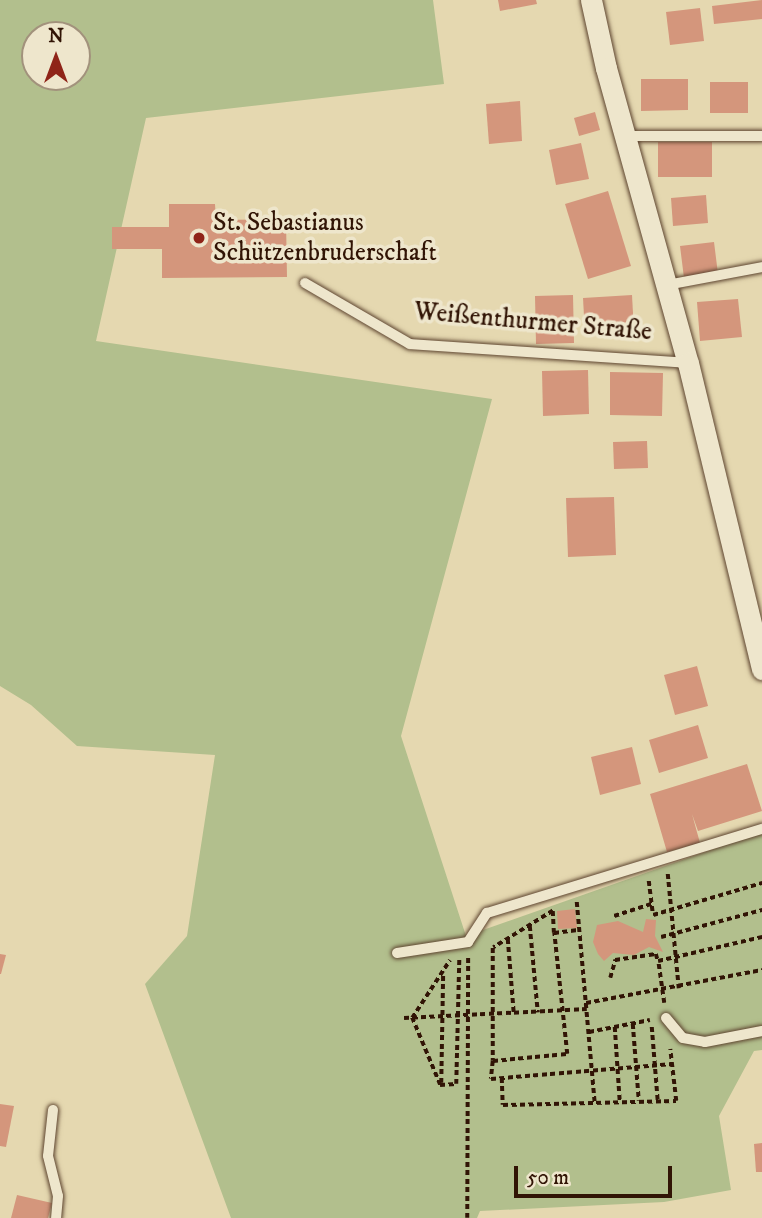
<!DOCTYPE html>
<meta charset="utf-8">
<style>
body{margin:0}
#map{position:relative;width:762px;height:1218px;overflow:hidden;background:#e5d8b0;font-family:"IM FELL DW Pica",serif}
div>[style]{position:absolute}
.green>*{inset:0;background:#b2bf8d}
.building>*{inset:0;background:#d4967c}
.path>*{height:3.5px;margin-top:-1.75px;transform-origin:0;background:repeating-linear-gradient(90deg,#311405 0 5px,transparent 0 8.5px)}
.roads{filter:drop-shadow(0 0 2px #5e4530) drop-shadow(0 0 2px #5e4530)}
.lane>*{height:10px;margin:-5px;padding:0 5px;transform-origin:5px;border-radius:5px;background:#eee6cc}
.street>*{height:21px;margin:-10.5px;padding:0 10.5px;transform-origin:10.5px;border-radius:10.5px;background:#eee6cc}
.dots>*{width:19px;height:19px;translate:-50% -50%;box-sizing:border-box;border:4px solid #eee6cc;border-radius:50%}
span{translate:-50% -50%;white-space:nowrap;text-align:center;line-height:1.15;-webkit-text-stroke:7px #eee6cc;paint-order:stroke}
.poi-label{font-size:26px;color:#311405}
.left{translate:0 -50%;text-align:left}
.street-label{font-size:26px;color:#311405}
.north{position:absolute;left:21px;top:21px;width:70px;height:70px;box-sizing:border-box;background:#eee6cc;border:2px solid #a2927c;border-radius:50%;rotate:0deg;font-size:19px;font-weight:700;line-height:28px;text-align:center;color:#311405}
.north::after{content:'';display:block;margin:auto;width:24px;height:32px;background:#8f2418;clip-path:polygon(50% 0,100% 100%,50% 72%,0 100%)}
.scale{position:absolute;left:514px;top:1166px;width:158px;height:32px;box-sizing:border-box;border:4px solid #311405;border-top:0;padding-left:9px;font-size:21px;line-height:24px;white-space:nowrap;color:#311405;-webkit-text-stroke:5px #eee6cc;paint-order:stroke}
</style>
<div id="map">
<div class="green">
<div style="clip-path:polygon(evenodd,0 0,433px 0,444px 84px,146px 118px,96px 341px,492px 399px,401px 736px,466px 936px,762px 832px,762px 1050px,754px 1051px,719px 1116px,731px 1190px,664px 1202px,480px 1211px,477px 1218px,231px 1218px,145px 984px,187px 936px,215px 755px,77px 746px,31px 705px,0 686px,0 0,35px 35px,77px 35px,77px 77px,35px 77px,35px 35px)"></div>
</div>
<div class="building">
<div style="clip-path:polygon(498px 0,536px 0,537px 4px,500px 11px)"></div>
<div style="clip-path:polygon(762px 0,762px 19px,714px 24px,712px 6px)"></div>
<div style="clip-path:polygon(700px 8px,704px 41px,670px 45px,666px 12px)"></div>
<div style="clip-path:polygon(641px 79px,688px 79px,688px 110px,641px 111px)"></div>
<div style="clip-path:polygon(710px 82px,748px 82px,748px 113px,710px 113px)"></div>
<div style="clip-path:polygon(520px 101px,522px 141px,489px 144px,486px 104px)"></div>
<div style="clip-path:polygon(595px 112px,600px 130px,579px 136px,574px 118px)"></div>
<div style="clip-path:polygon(658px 142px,712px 142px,712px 177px,658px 177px)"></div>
<div style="clip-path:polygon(581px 143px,589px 179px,556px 185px,549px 150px)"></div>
<div style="clip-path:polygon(608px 191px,631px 266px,588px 279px,565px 204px)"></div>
<div style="clip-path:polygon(706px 195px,708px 223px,673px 226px,671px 198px)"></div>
<div style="clip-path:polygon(169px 204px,215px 204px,216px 220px,286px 219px,287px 277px,162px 278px,162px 249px,112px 249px,112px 227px,169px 227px)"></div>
<div style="clip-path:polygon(714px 242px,718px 274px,684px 278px,680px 246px)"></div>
<div style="clip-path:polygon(573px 295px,574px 343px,536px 344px,535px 296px)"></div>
<div style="clip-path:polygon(632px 295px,634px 332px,585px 334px,583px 298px)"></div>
<div style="clip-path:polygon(738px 299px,742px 337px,700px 341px,697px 302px)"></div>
<div style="clip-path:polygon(588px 370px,589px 414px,543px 416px,542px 371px)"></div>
<div style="clip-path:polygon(610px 372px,663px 373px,662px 416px,610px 415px)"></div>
<div style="clip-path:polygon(647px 441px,648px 468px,614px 469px,613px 442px)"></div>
<div style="clip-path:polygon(614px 497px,616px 555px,568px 557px,566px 498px)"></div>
<div style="clip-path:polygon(697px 666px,708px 706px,675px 715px,664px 675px)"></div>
<div style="clip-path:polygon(698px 725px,708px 758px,659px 773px,649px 740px)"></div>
<div style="clip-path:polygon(632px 747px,641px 784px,600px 795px,591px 757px)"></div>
<div style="clip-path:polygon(747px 764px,762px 811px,698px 831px,692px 814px,700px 843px,667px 852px,650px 794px)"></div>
<div style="clip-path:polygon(575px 909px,577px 928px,558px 929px,557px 911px)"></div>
<div style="clip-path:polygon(646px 919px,656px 920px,655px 936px,663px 952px,649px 947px,634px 955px,613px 953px,604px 961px,598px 954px,593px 942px,597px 925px,618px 921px,643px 932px)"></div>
<div style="clip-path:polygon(0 954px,6px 955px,1px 974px,0 974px)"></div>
<div style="clip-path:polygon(0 1104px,14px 1106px,6px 1147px,0 1146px)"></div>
<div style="clip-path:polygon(762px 1143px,762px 1172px,756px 1172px,754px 1144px)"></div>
<div style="clip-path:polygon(17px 1195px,52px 1203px,48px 1218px,11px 1218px)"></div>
</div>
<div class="path">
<div style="left:668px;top:874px;width:115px;rotate:84.5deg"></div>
<div style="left:649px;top:881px;width:34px;rotate:83deg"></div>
<div style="left:653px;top:915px;width:114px;rotate:-16.4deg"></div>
<div style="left:577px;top:902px;width:202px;rotate:84.9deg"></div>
<div style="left:553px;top:911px;width:70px;rotate:148.3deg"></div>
<div style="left:493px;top:948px;width:113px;rotate:90deg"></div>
<div style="left:493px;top:1061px;width:74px;rotate:-5.4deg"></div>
<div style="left:567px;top:1054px;width:122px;rotate:-96.1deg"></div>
<div style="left:554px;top:933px;width:26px;rotate:-7deg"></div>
<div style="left:553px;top:911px;width:22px;rotate:87deg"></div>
<div style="left:614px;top:916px;width:40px;rotate:-18deg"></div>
<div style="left:530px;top:926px;width:87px;rotate:84.7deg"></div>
<div style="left:661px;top:937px;width:105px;rotate:-15deg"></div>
<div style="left:508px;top:939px;width:75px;rotate:85.4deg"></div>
<div style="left:610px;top:978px;width:19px;rotate:-74deg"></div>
<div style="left:615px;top:960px;width:41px;rotate:-8.3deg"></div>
<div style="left:656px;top:954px;width:7px;rotate:74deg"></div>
<div style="left:586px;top:1003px;width:179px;rotate:-10.6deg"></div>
<div style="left:664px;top:1003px;width:42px;rotate:-98.1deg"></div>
<div style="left:658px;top:961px;width:107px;rotate:-13deg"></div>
<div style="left:404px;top:1018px;width:183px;rotate:-2.8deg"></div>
<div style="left:633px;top:1024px;width:77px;rotate:85.5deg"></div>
<div style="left:615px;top:1027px;width:75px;rotate:86.2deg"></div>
<div style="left:652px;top:1027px;width:74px;rotate:85.4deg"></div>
<div style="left:589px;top:1032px;width:62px;rotate:-11.1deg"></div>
<div style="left:493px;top:1061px;width:18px;rotate:96deg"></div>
<div style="left:491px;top:1079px;width:182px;rotate:-4.7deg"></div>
<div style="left:502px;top:1078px;width:27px;rotate:88deg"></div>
<div style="left:503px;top:1105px;width:173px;rotate:-1.3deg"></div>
<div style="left:676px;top:1101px;width:52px;rotate:-96.6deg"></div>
<div style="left:441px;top:1083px;width:111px;rotate:-89deg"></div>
<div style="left:440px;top:1085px;width:73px;rotate:-112.7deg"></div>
<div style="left:412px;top:1018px;width:69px;rotate:-56.8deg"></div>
<div style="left:440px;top:1085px;width:16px;rotate:-4deg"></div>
<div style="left:456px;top:1084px;width:125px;rotate:-88.6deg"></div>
<div style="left:467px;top:1218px;width:260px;rotate:-89.8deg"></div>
</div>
<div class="roads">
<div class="lane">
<div style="left:625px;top:136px;width:137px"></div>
<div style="left:305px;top:283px;width:121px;rotate:30.2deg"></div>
<div style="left:410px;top:344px;width:279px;rotate:3.9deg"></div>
<div style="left:667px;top:285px;width:97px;rotate:-10.7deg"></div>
<div style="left:397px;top:953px;width:72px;rotate:-8.8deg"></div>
<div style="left:468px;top:942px;width:35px;rotate:-57deg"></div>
<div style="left:487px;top:913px;width:288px;rotate:-17deg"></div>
<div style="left:666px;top:1018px;width:26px;rotate:50deg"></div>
<div style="left:683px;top:1038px;width:22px;rotate:10deg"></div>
<div style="left:705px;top:1042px;width:58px;rotate:-10.9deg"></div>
<div style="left:53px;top:1110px;width:46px;rotate:96.2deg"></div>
<div style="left:48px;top:1156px;width:41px;rotate:76deg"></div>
<div style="left:58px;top:1196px;width:22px;rotate:95deg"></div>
</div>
<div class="street">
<div style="left:591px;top:0;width:70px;rotate:77.6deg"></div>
<div style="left:606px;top:68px;width:306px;rotate:74.5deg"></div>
<div style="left:688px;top:363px;width:315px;rotate:76.4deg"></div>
</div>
</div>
<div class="dots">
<div style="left:199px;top:238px;background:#8f2418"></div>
</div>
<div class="poi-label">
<span class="left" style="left:213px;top:238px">St. Sebastianus<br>Schützenbruderschaft</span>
</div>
<div class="street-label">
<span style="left:533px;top:322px;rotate:5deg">Weißenthurmer Straße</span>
</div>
<div class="north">N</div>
<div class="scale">50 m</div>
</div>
